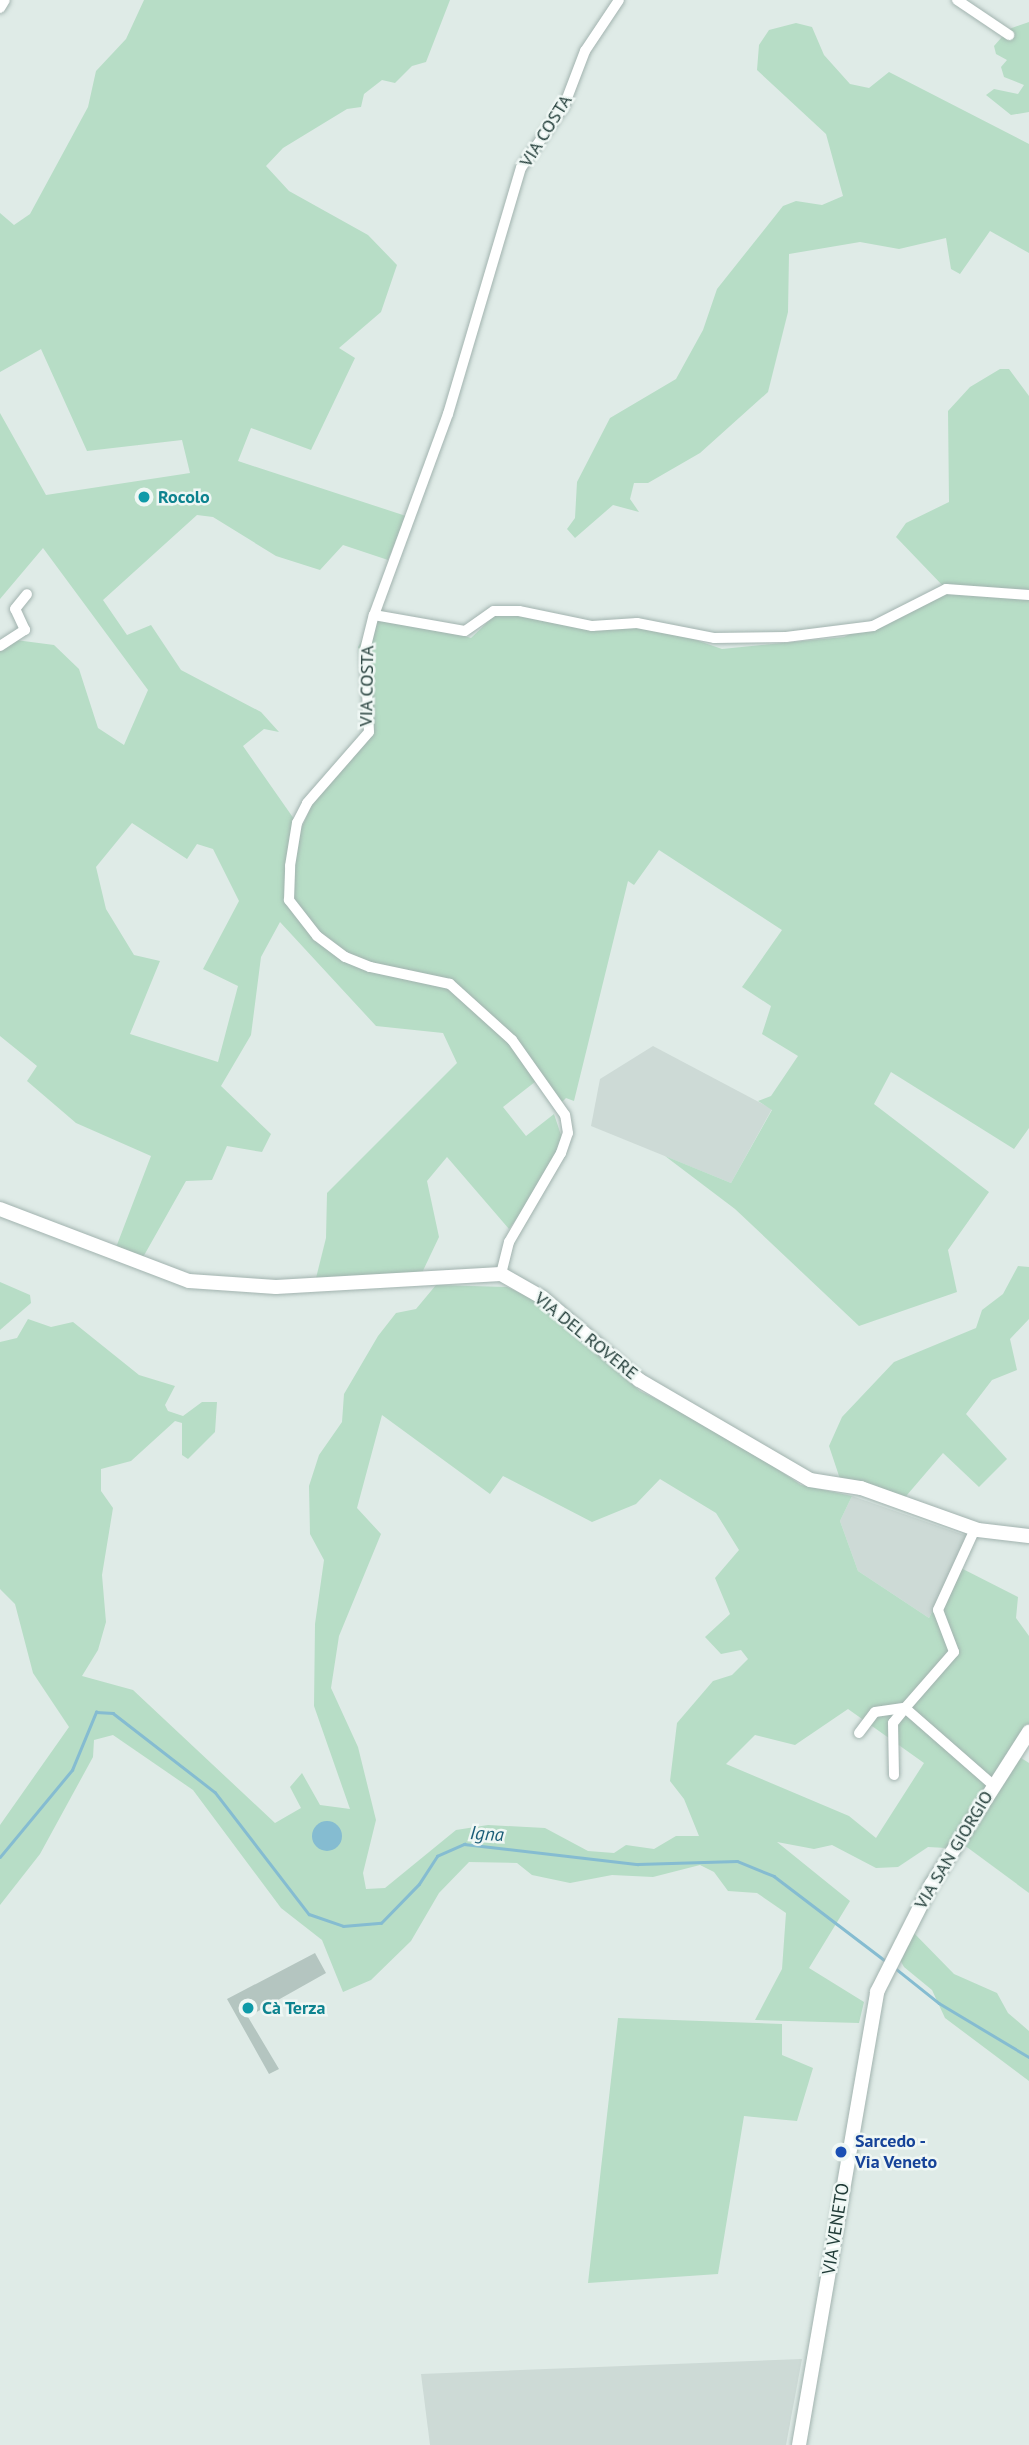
<!DOCTYPE html>
<meta charset="utf-8">
<style>
body{margin:0}
#map{position:relative;width:1029px;height:2445px;overflow:hidden;background:#dfebe7;font-family:"PT Sans",sans-serif}
div>[style]{position:absolute}
.built>*{inset:0;background:#cddad6}
.green>*{inset:0;background:#b7ddc6}
.water>*{inset:0;background:#85bcd1}
.round{border-radius:50%}
.stream>*{height:2.5px;margin:-1.25px;padding:0 1.25px;transform-origin:1.25px;border-radius:1.25px;background:#85bcd1}
.building>*{inset:0;background:#b4c5c0}
.roads{filter:drop-shadow(0 0 2px #a2b3af) drop-shadow(0 0 2px #a2b3af)}
.street>*{height:10px;margin:-5px;padding:0 5px;transform-origin:5px;border-radius:5px;background:#fff}
.secondary>*{height:14px;margin:-7px;padding:0 7px;transform-origin:7px;border-radius:7px;background:#fff}
.dots>*{width:19px;height:19px;translate:-50% -50%;box-sizing:border-box;border:4px solid #eff7f4;border-radius:50%}
span{translate:-50% -50%;white-space:nowrap;text-align:center;line-height:1.15;-webkit-text-stroke:5px #eff7f4;paint-order:stroke}
.street-label{font-size:18px;color:#203b37}
.culture-label{font-size:18px;color:#0d838f;font-weight:700}
.left{translate:0 -50%;text-align:left}
.transit-label{font-size:18px;color:#164399;font-weight:700}
.water-label{font-size:19px;color:#195c77;font-style:italic}
</style>
<div id="map">
<div class="built">
<div style="clip-path:polygon(653px 1046px,772px 1109px,731px 1183px,591px 1126px,600px 1079px)"></div>
<div style="clip-path:polygon(852px 1496px,967px 1536px,929px 1618px,858px 1571px,840px 1521px)"></div>
<div style="clip-path:polygon(802px 2359px,786px 2445px,430px 2445px,421px 2374px)"></div>
</div>
<div class="green">
<div style="clip-path:polygon(evenodd,144px 0,450px 0,426px 62px,412px 66px,395px 83px,382px 80px,364px 94px,361px 107px,347px 109px,283px 148px,266px 166px,289px 191px,368px 235px,397px 265px,381px 312px,339px 348px,355px 358px,311px 450px,251px 428px,238px 461px,406px 516px,388px 560px,343px 545px,320px 570px,276px 556px,213px 517px,197px 515px,103px 600px,127px 635px,151px 625px,181px 670px,261px 712px,279px 732px,264px 729px,243px 746px,301px 829px,314px 800px,368px 737px,358px 647px,379px 610px,471px 638px,494px 616px,515px 615px,568px 625px,638px 620px,722px 649px,844px 637px,944px 587px,896px 537px,906px 523px,949px 502px,948px 411px,970px 387px,1000px 369px,1009px 369px,1029px 396px,1029px 1128px,1014px 1149px,891px 1072px,874px 1104px,989px 1192px,948px 1250px,957px 1292px,859px 1326px,735px 1209px,665px 1156px,731px 1183px,772px 1110px,758px 1101px,771px 1096px,798px 1056px,762px 1034px,771px 1006px,742px 987px,782px 930px,659px 850px,634px 885px,628px 881px,574px 1101px,566px 1098px,560px 1104px,540px 1078px,503px 1107px,526px 1136px,554px 1114px,562px 1138px,563px 1155px,509px 1229px,447px 1157px,427px 1181px,439px 1237px,420px 1277px,314px 1286px,326px 1238px,327px 1193px,457px 1063px,443px 1033px,376px 1026px,280px 922px,261px 957px,251px 1035px,221px 1086px,271px 1134px,262px 1152px,227px 1146px,212px 1180px,186px 1181px,142px 1259px,115px 1250px,151px 1156px,76px 1123px,27px 1081px,37px 1066px,0 1036px,0 643px,8px 639px,54px 645px,79px 669px,98px 728px,124px 745px,148px 690px,43px 548px,0 599px,0 413px,46px 495px,190px 473px,182px 440px,87px 451px,41px 349px,0 372px,0 213px,14px 225px,30px 214px,88px 107px,96px 71px,126px 39px,144px 0,132px 823px,187px 859px,197px 844px,213px 849px,239px 901px,203px 969px,238px 986px,218px 1062px,130px 1034px,160px 961px,134px 955px,106px 909px,96px 867px,132px 823px)"></div>
<div style="clip-path:polygon(1029px 22px,1029px 112px,1011px 115px,986px 95px,994px 89px,1018px 94px,1024px 85px,1004px 77px,1001px 67px,1007px 60px,996px 54px,994px 46px,1009px 29px)"></div>
<div style="clip-path:polygon(796px 23px,812px 27px,824px 55px,850px 84px,869px 88px,889px 72px,1029px 144px,1029px 253px,990px 231px,960px 274px,951px 269px,946px 238px,899px 249px,860px 242px,789px 254px,788px 312px,768px 392px,700px 453px,648px 483px,634px 483px,630px 499px,639px 512px,613px 505px,575px 538px,567px 529px,575px 518px,577px 482px,610px 418px,676px 379px,703px 330px,717px 289px,783px 206px,796px 201px,822px 205px,843px 196px,826px 134px,757px 70px,759px 45px,769px 30px)"></div>
<div style="clip-path:polygon(1018px 1266px,1029px 1267px,1029px 1319px,1010px 1339px,1017px 1370px,992px 1380px,966px 1414px,1007px 1459px,979px 1487px,943px 1453px,901px 1502px,841px 1482px,829px 1446px,842px 1417px,894px 1362px,976px 1328px,982px 1310px,1003px 1294px)"></div>
<div style="clip-path:polygon(0 1282px,30px 1295px,31px 1303px,0 1330px)"></div>
<div style="clip-path:polygon(evenodd,436px 1285px,507px 1287px,533px 1299px,640px 1391px,721px 1431px,801px 1485px,852px 1496px,840px 1521px,858px 1571px,929px 1618px,955px 1565px,1018px 1597px,1016px 1618px,1029px 1636px,1029px 1725px,946px 1848px,928px 1847px,898px 1867px,876px 1868px,832px 1845px,814px 1849px,777px 1842px,850px 1901px,809px 1968px,864px 2002px,859px 2023px,755px 2020px,782px 1969px,786px 1913px,757px 1893px,728px 1891px,714px 1872px,700px 1865px,653px 1877px,612px 1875px,570px 1883px,532px 1875px,517px 1863px,469px 1862px,439px 1893px,411px 1941px,371px 1980px,343px 1992px,322px 1940px,281px 1908px,193px 1790px,113px 1735px,94px 1740px,93px 1757px,40px 1854px,0 1905px,0 1825px,69px 1727px,33px 1673px,15px 1604px,0 1589px,0 1342px,17px 1338px,28px 1319px,51px 1327px,73px 1322px,139px 1375px,175px 1386px,165px 1405px,168px 1411px,183px 1416px,202px 1402px,217px 1402px,215px 1432px,188px 1459px,182px 1455px,182px 1423px,175px 1421px,131px 1461px,101px 1469px,101px 1491px,113px 1508px,102px 1575px,106px 1622px,98px 1650px,82px 1676px,133px 1690px,275px 1823px,301px 1808px,290px 1787px,302px 1773px,320px 1805px,350px 1809px,314px 1706px,315px 1624px,324px 1560px,310px 1534px,309px 1486px,319px 1455px,342px 1422px,344px 1394px,378px 1336px,396px 1313px,416px 1309px,436px 1285px,382px 1415px,490px 1494px,503px 1476px,592px 1522px,636px 1504px,660px 1479px,716px 1513px,739px 1550px,715px 1578px,730px 1614px,705px 1637px,721px 1654px,741px 1650px,748px 1659px,732px 1675px,713px 1681px,677px 1723px,670px 1781px,684px 1799px,699px 1836px,676px 1836px,654px 1849px,626px 1845px,614px 1853px,588px 1851px,545px 1828px,488px 1825px,456px 1830px,385px 1888px,366px 1889px,363px 1873px,376px 1820px,358px 1747px,331px 1688px,339px 1636px,381px 1534px,357px 1508px,382px 1415px,436px 1285px,848px 1709px,924px 1763px,876px 1838px,849px 1816px,726px 1764px,755px 1735px,795px 1745px,848px 1709px)"></div>
<div style="clip-path:polygon(1018px 1756px,1029px 1763px,1029px 1893px,960px 1842px)"></div>
<div style="clip-path:polygon(910px 1929px,954px 1974px,997px 1993px,1008px 2013px,1029px 2031px,1029px 2081px,945px 2018px,932px 1990px,904px 1967px,895px 1951px)"></div>
<div style="clip-path:polygon(618px 2018px,782px 2024px,782px 2055px,813px 2068px,797px 2121px,744px 2116px,718px 2274px,588px 2283px)"></div>
</div>
<div class="water">
<div class="round" style="left:312px;top:1821px;width:30px;height:30px"></div>
</div>
<div class="stream">
<div style="left:0;top:1857px;width:113px;rotate:-50.4deg"></div>
<div style="left:72px;top:1770px;width:63px;rotate:-67.5deg"></div>
<div style="left:96px;top:1712px;width:17px;rotate:3deg"></div>
<div style="left:113px;top:1713px;width:129px;rotate:37.8deg"></div>
<div style="left:215px;top:1792px;width:154px;rotate:52.4deg"></div>
<div style="left:309px;top:1914px;width:36px;rotate:19deg"></div>
<div style="left:343px;top:1926px;width:38px;rotate:-5deg"></div>
<div style="left:381px;top:1923px;width:54px;rotate:-45.7deg"></div>
<div style="left:419px;top:1884px;width:33px;rotate:-57deg"></div>
<div style="left:437px;top:1856px;width:30px;rotate:-24deg"></div>
<div style="left:464px;top:1844px;width:175px;rotate:6.6deg"></div>
<div style="left:638px;top:1864px;width:99px;rotate:-1.7deg"></div>
<div style="left:737px;top:1861px;width:40px;rotate:22deg"></div>
<div style="left:774px;top:1876px;width:142px;rotate:37.3deg"></div>
<div style="left:895px;top:1968px;width:56px;rotate:38.5deg"></div>
<div style="left:939px;top:2003px;width:105px;rotate:31deg"></div>
</div>
<div class="building">
<div style="clip-path:polygon(315px 1953px,326px 1973px,248px 2017px,279px 2069px,269px 2074px,227px 1999px)"></div>
</div>
<div class="roads">
<div class="street">
<div style="left:957px;top:0;width:63px;rotate:33.9deg"></div>
<div style="left:0;top:8px;width:9px;rotate:-58deg"></div>
<div style="left:374px;top:615px;width:92px;rotate:10deg"></div>
<div style="left:465px;top:631px;width:35px;rotate:-35deg"></div>
<div style="left:494px;top:611px;width:25px"></div>
<div style="left:519px;top:611px;width:75px;rotate:11.6deg"></div>
<div style="left:592px;top:626px;width:45px;rotate:-3.8deg"></div>
<div style="left:637px;top:623px;width:78px;rotate:11deg"></div>
<div style="left:714px;top:638px;width:72px;rotate:-0.8deg"></div>
<div style="left:786px;top:637px;width:88px;rotate:-7.2deg"></div>
<div style="left:873px;top:626px;width:82px;rotate:-26.9deg"></div>
<div style="left:946px;top:589px;width:83px;rotate:4.1deg"></div>
<div style="left:0;top:646px;width:30px;rotate:-33deg"></div>
<div style="left:25px;top:630px;width:23px;rotate:-115deg"></div>
<div style="left:15px;top:609px;width:19px;rotate:-51deg"></div>
<div style="left:501px;top:1274px;width:33px;rotate:-76deg"></div>
<div style="left:509px;top:1242px;width:103px;rotate:-59.7deg"></div>
<div style="left:561px;top:1153px;width:21px;rotate:-71deg"></div>
<div style="left:568px;top:1133px;width:18px;rotate:-99deg"></div>
<div style="left:565px;top:1115px;width:92px;rotate:-125.2deg"></div>
<div style="left:512px;top:1040px;width:84px;rotate:-137.9deg"></div>
<div style="left:450px;top:984px;width:82px;rotate:-168deg"></div>
<div style="left:370px;top:967px;width:27px;rotate:-158deg"></div>
<div style="left:345px;top:957px;width:35px;rotate:-143deg"></div>
<div style="left:317px;top:936px;width:46px;rotate:-127.9deg"></div>
<div style="left:289px;top:900px;width:34px;rotate:-88deg"></div>
<div style="left:290px;top:866px;width:44px;rotate:-80.8deg"></div>
<div style="left:297px;top:823px;width:22px;rotate:-63deg"></div>
<div style="left:307px;top:803px;width:94px;rotate:-48.9deg"></div>
<div style="left:369px;top:732px;width:82px;rotate:-92.8deg"></div>
<div style="left:365px;top:650px;width:36px;rotate:-76deg"></div>
<div style="left:374px;top:615px;width:214px;rotate:-69.8deg"></div>
<div style="left:448px;top:414px;width:257px;rotate:-73.5deg"></div>
<div style="left:521px;top:168px;width:75px;rotate:-55.3deg"></div>
<div style="left:564px;top:106px;width:59px;rotate:-69.1deg"></div>
<div style="left:585px;top:51px;width:61px;rotate:-56.3deg"></div>
<div style="left:975px;top:1529px;width:89px;rotate:114.6deg"></div>
<div style="left:938px;top:1610px;width:45px;rotate:69.1deg"></div>
<div style="left:954px;top:1652px;width:74px;rotate:131.2deg"></div>
<div style="left:905px;top:1708px;width:117px;rotate:41.2deg"></div>
<div style="left:859px;top:1733px;width:26px;rotate:-53deg"></div>
<div style="left:875px;top:1712px;width:30px;rotate:-8deg"></div>
<div style="left:894px;top:1775px;width:52px;rotate:-91.1deg"></div>
<div style="left:893px;top:1723px;width:19px;rotate:-51deg"></div>
</div>
<div class="secondary">
<div style="left:0;top:1209px;width:202px;rotate:20.9deg"></div>
<div style="left:189px;top:1281px;width:87px;rotate:3.9deg"></div>
<div style="left:276px;top:1287px;width:225px;rotate:-3.3deg"></div>
<div style="left:501px;top:1274px;width:48px;rotate:29.7deg"></div>
<div style="left:543px;top:1298px;width:126px;rotate:40.5deg"></div>
<div style="left:639px;top:1380px;width:198px;rotate:30.3deg"></div>
<div style="left:810px;top:1480px;width:52px;rotate:8.9deg"></div>
<div style="left:861px;top:1488px;width:124px;rotate:19.7deg"></div>
<div style="left:978px;top:1530px;width:51px;rotate:6.7deg"></div>
<div style="left:799px;top:2445px;width:460px;rotate:-80.2deg"></div>
<div style="left:877px;top:1992px;width:120px;rotate:-63.2deg"></div>
<div style="left:931px;top:1885px;width:182px;rotate:-57.4deg"></div>
</div>
</div>
<div class="dots">
<div style="left:144px;top:497px;background:#0f9aa8"></div>
<div style="left:248px;top:2008px;background:#0f9aa8"></div>
<div style="left:841px;top:2152px;background:#1a4fb4"></div>
</div>
<div class="street-label">
<span style="left:546px;top:131px;rotate:-58deg">VIA COSTA</span>
<span style="left:367px;top:686px;rotate:-89deg">VIA COSTA</span>
<span style="left:586px;top:1336px;rotate:39deg">VIA DEL ROVERE</span>
<span style="left:954px;top:1850px;rotate:-59deg">VIA SAN GIORGIO</span>
<span style="left:836px;top:2229px;rotate:-81deg">VIA VENETO</span>
</div>
<div class="culture-label">
<span class="left" style="left:158px;top:497px">Rocolo</span>
<span class="left" style="left:262px;top:2008px">Cà Terza</span>
</div>
<div class="transit-label">
<span class="left" style="left:855px;top:2152px">Sarcedo -<br>Via Veneto</span>
</div>
<div class="water-label">
<span style="left:487px;top:1834px;rotate:4deg">Igna</span>
</div>
</div>
